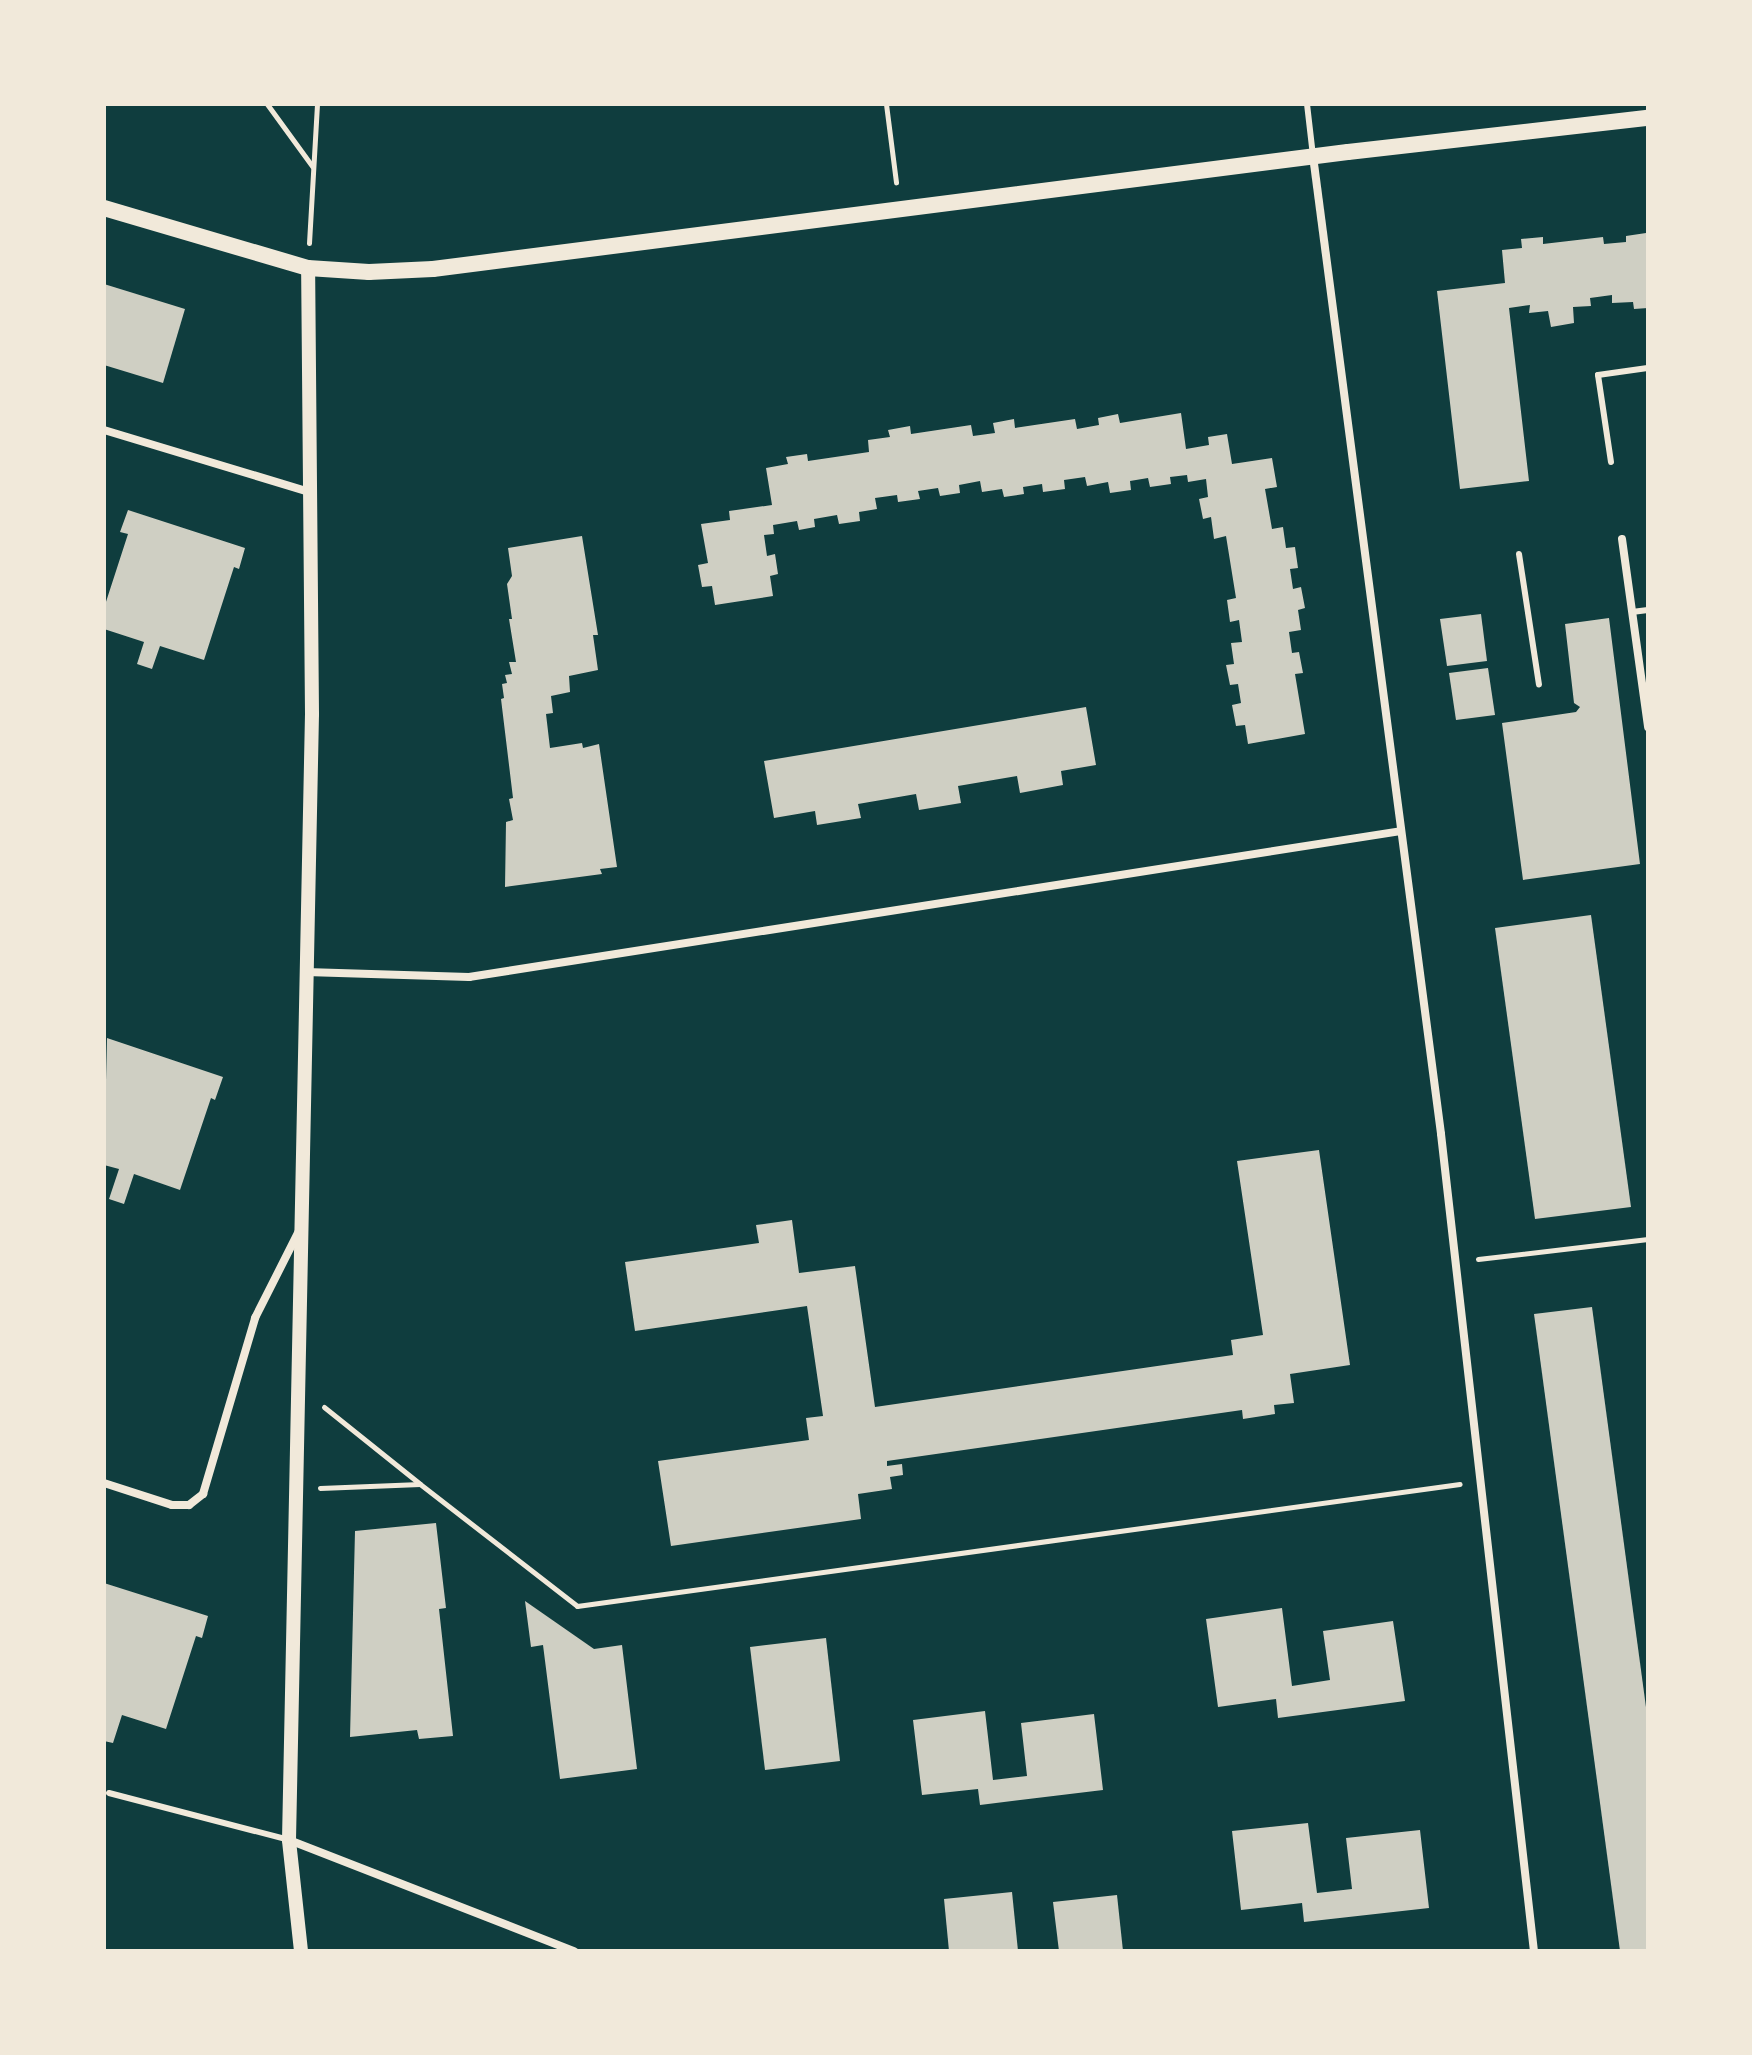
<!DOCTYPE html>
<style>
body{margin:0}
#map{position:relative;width:1752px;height:2055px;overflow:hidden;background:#0f3d3e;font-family:"IBM Plex Sans",sans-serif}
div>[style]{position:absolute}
.building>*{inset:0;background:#cfcfc3}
.path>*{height:5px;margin:-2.5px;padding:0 2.5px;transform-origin:2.5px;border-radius:2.5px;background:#f1e9da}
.service>*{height:6px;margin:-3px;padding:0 3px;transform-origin:3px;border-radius:3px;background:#f1e9da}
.minor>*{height:8px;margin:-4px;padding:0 4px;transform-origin:4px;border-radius:4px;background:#f1e9da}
.tertiary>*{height:14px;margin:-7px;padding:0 7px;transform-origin:7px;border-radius:7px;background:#f1e9da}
.secondary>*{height:16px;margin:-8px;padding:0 8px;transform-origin:8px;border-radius:8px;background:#f1e9da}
span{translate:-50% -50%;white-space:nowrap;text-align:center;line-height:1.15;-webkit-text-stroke:6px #f1e9da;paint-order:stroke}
.frame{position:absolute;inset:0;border:106px solid #f1e9da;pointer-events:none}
</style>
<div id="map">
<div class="building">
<div style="clip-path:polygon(1646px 233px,1648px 308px,1634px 309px,1633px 302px,1612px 303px,1612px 295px,1590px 298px,1591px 306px,1573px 307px,1574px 323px,1551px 327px,1548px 311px,1529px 313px,1530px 305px,1509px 308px,1529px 481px,1460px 489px,1437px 291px,1505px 283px,1502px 250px,1522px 248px,1521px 239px,1543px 237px,1543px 244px,1603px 237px,1604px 244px,1626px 242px,1626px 236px)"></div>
<div style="clip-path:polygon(104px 284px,185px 309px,163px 383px,104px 365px)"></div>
<div style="clip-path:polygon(1181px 413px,1186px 449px,1209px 445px,1208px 437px,1227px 434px,1232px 464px,1272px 458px,1277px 487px,1265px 489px,1272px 529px,1283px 527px,1286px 548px,1295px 547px,1298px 568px,1290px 569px,1293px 589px,1301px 587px,1305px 608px,1298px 610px,1301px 630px,1289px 632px,1292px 653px,1299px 652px,1303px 673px,1295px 674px,1305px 734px,1248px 744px,1245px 725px,1236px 726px,1232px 705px,1241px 703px,1238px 684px,1230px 685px,1226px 665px,1234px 664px,1231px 643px,1242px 642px,1239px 620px,1230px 622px,1227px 600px,1236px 598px,1226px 536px,1214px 539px,1211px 517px,1203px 519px,1199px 499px,1208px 497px,1206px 479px,1188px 482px,1187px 475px,1170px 477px,1171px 484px,1150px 487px,1148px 478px,1130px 481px,1131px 490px,1110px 493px,1108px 482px,1087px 486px,1085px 477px,1064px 480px,1065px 489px,1043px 492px,1042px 484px,1023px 487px,1024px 494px,1004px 497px,1002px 489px,982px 492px,980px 481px,959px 485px,960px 493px,940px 496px,938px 488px,918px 491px,920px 499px,898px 502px,897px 495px,875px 498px,877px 509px,859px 512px,860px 521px,839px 524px,837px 515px,814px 519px,815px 527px,799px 530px,797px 521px,773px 525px,774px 534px,764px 535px,767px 556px,775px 554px,778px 574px,770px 576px,773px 596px,715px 605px,712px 586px,702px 587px,698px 565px,708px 563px,701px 524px,730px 520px,729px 511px,772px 505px,766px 468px,788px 464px,786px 457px,807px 454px,808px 461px,869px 452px,868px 440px,890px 437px,888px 430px,910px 426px,911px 434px,971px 425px,973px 436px,995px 433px,993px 423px,1014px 419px,1015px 428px,1075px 419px,1077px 429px,1099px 425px,1098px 418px,1118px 414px,1120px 423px)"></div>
<div style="clip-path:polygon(128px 510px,245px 548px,239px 569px,234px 567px,204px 660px,160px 646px,152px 669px,137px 664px,144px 642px,104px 629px,104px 608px,128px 534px,120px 532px)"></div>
<div style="clip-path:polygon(582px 536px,598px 635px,593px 635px,598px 670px,569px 676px,570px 692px,551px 696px,553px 713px,546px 714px,550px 748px,582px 743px,583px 748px,599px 744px,617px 867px,600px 869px,602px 874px,505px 887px,506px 822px,513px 820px,509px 799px,513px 798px,501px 699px,504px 698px,502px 684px,507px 683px,505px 675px,512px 674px,509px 662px,516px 662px,509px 619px,512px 619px,507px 584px,512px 576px,508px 548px)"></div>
<div style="clip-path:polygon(1481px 614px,1487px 661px,1447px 666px,1440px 619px)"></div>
<div style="clip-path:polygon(1609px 618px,1640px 864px,1523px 880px,1502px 723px,1576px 712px,1580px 707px,1574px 703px,1565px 624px)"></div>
<div style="clip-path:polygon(1488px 668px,1495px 715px,1456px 720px,1449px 673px)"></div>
<div style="clip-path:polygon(1086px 707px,1096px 765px,1061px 771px,1063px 785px,1020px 793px,1017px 776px,958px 786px,961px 803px,919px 810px,916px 794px,858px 804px,861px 818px,817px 825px,815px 811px,774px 818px,764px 761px)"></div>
<div style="clip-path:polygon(1591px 915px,1631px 1207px,1535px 1219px,1495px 928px)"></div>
<div style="clip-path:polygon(107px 1038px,223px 1077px,215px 1100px,211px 1098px,180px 1190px,134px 1174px,124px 1204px,109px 1199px,119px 1169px,104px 1165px)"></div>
<div style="clip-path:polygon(1319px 1150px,1350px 1365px,1290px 1374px,1294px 1403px,1274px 1405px,1275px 1414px,1243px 1419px,1242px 1410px,887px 1461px,887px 1466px,902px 1464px,903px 1475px,890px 1477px,892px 1489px,858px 1494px,861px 1519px,671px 1546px,658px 1461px,809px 1440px,806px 1418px,823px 1416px,807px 1306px,635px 1331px,625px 1262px,759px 1243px,756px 1225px,792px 1220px,799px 1273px,855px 1266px,875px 1407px,1233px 1355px,1231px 1340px,1263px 1335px,1237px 1161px)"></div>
<div style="clip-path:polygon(1592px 1307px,1648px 1722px,1648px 1951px,1620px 1951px,1534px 1314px)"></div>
<div style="clip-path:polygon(436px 1523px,446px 1608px,439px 1609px,453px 1736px,419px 1739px,417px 1730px,350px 1737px,355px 1531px)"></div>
<div style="clip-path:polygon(104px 1583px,208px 1616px,202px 1638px,196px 1636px,166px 1729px,122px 1715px,113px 1743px,104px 1741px)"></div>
<div style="clip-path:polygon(525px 1601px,594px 1649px,622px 1645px,637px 1769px,560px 1779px,543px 1645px,531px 1647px)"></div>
<div style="clip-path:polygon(1282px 1608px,1292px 1686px,1330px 1680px,1323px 1631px,1393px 1621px,1405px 1701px,1278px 1718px,1276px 1699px,1218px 1707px,1206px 1619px)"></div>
<div style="clip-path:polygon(826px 1638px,840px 1761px,765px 1770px,750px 1647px)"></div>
<div style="clip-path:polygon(985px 1711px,993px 1780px,1027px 1776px,1021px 1723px,1094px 1714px,1103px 1790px,980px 1805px,978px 1789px,922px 1795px,913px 1720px)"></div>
<div style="clip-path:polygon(1308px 1823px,1317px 1893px,1352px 1889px,1346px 1838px,1420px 1830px,1429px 1908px,1304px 1922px,1302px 1903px,1241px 1910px,1232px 1831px)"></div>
<div style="clip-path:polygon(1012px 1892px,1018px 1951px,949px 1951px,944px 1899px)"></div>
<div style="clip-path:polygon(1117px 1895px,1123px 1951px,1059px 1951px,1053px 1902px)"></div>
</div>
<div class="path">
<div style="left:267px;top:104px;width:77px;rotate:54deg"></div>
<div style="left:886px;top:104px;width:79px;rotate:82.7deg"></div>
<div style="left:309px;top:243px;width:139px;rotate:-86.7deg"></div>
<div style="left:1478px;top:1259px;width:171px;rotate:-6.7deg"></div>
<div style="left:324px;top:1407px;width:122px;rotate:38.7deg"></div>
<div style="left:320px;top:1488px;width:100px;rotate:-2.3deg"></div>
<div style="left:420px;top:1484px;width:199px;rotate:37.8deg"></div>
<div style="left:577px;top:1606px;width:891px;rotate:-7.87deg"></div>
</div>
<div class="service">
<div style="left:1307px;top:104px;width:52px;rotate:83.4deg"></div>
<div style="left:1611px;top:462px;width:88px;rotate:-98.5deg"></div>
<div style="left:1598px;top:375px;width:50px;rotate:-8deg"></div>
<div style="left:1519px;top:554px;width:132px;rotate:81.3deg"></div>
<div style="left:1632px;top:612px;width:16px;rotate:-7deg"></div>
<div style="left:109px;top:1793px;width:186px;rotate:14.6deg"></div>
</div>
<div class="minor">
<div style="left:1313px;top:156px;width:986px;rotate:82.54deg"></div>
<div style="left:1441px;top:1134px;width:822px;rotate:83.51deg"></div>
<div style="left:104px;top:430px;width:214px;rotate:16.8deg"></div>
<div style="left:1622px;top:539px;width:190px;rotate:82.1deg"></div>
<div style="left:306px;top:972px;width:163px;rotate:1.8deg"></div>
<div style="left:469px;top:977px;width:943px;rotate:-8.9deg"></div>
<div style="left:104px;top:1483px;width:71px;rotate:17.9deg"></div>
<div style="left:172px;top:1505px;width:17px"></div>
<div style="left:189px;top:1505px;width:18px;rotate:-38deg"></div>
<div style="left:203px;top:1494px;width:184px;rotate:-73.5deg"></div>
<div style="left:255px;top:1318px;width:97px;rotate:-63.2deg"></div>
<div style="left:289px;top:1840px;width:306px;rotate:21.3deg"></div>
</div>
<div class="tertiary">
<div style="left:301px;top:1951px;width:112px;rotate:-96.2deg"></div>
<div style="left:289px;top:1840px;width:1126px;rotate:-88.83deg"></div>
<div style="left:312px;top:714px;width:446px;rotate:-90.5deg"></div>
</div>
<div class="secondary">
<div style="left:104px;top:208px;width:213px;rotate:16.4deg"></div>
<div style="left:308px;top:268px;width:61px;rotate:3.8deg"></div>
<div style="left:369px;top:272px;width:64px;rotate:-2.7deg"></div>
<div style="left:433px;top:269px;width:922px;rotate:-7.29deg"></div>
<div style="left:1348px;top:152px;width:302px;rotate:-6.5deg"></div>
</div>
<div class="frame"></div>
</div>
